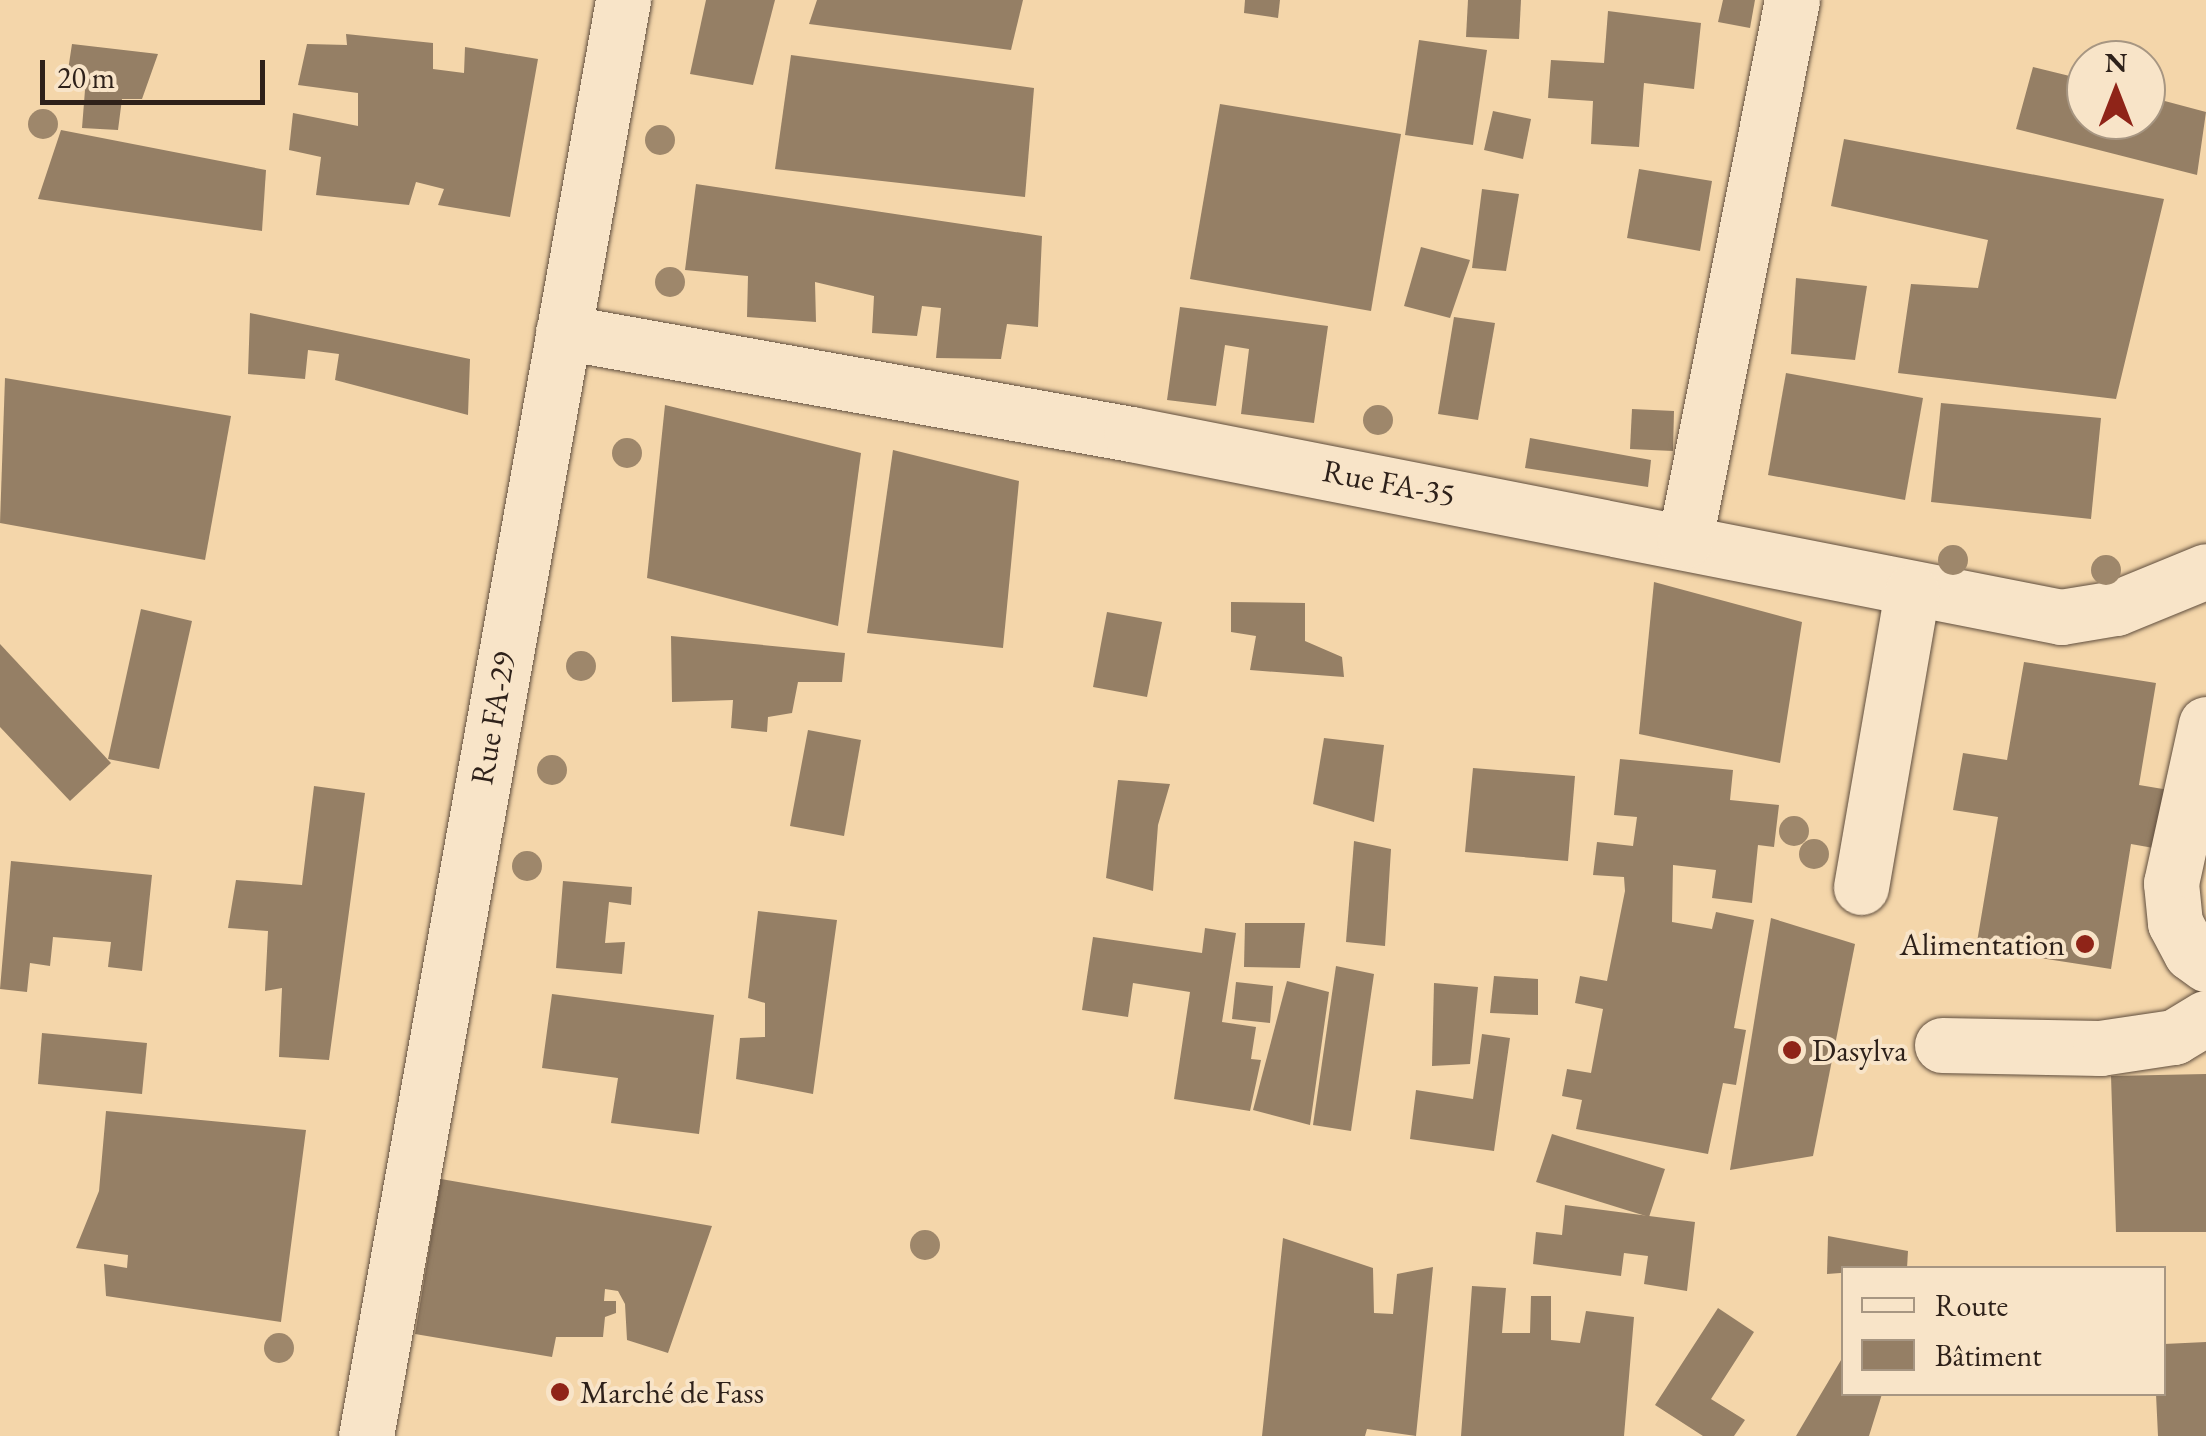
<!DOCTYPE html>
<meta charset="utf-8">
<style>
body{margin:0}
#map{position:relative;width:2206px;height:1436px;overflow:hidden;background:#f4d6aa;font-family:"EB Garamond",serif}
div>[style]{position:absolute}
.building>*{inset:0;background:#957f65}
.roads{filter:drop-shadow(0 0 2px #604e3e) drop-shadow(0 0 2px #604e3e)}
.minor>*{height:55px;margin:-27.5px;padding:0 27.5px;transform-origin:27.5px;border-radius:27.5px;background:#f8e4c8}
.trees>*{width:30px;height:30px;margin:-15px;border-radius:50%;background:#9e876b}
.dots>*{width:28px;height:28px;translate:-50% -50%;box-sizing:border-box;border:5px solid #f8e4c8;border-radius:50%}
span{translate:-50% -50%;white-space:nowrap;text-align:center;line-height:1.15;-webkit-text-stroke:8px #f8e4c8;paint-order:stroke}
.street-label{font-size:32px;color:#2e211a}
.poi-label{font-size:32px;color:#2e211a}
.right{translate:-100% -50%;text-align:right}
.left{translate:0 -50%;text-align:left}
.legend{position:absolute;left:1841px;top:1266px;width:325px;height:130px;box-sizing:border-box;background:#f8e4c8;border:2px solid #a79682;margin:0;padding:12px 18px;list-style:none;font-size:30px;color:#2e211a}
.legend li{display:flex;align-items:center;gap:20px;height:50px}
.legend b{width:50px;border:2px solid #a79682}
.north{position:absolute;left:2066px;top:40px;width:100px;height:100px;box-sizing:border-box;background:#f8e4c8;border:2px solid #a79682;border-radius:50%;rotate:0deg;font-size:28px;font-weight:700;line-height:40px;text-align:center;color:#2e211a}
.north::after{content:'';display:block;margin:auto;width:35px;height:45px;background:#8f2418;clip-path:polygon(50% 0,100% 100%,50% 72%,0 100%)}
.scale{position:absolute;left:40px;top:60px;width:225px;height:45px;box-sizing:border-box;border:5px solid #2e211a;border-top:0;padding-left:12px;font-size:30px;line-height:35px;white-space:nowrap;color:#2e211a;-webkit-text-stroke:8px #f8e4c8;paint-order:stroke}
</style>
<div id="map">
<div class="building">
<div style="clip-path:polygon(706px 0,775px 0,753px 85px,690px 74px)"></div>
<div style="clip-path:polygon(817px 0,1023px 0,1011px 50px,809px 24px)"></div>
<div style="clip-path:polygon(1245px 0,1280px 0,1278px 18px,1244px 13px)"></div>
<div style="clip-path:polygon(1468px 0,1521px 0,1519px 39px,1466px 37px)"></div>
<div style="clip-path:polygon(1723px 0,1755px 0,1750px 28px,1718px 22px)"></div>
<div style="clip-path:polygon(1608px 11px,1701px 23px,1694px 89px,1644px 83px,1639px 147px,1591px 144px,1593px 101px,1548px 98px,1551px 60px,1604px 63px)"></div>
<div style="clip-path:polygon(346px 34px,433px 43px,433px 69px,464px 73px,465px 47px,538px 59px,510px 217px,438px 205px,444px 189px,416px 182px,409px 205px,316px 195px,321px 157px,289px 150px,293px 113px,358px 126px,358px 93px,298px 85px,307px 44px,347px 45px)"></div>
<div style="clip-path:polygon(1419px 40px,1487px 50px,1473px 145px,1405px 135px)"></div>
<div style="clip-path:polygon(72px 44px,158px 54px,142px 99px,122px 99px,118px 130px,82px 128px,85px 90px,65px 90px)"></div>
<div style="clip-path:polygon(791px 55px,1034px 88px,1025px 197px,775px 169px)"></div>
<div style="clip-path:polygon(2033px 67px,2086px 80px,2086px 120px,2146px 120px,2146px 96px,2206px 112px,2197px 175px,2016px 129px)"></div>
<div style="clip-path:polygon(1220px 104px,1401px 134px,1371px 311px,1190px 279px)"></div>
<div style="clip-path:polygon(1493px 111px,1531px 119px,1523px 159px,1484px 150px)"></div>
<div style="clip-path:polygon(61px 130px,266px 170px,262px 231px,38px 199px)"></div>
<div style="clip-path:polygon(1844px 139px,2164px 199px,2116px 399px,1898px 373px,1911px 284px,1978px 288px,1988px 240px,1831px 206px)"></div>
<div style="clip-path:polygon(1639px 169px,1712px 181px,1700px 251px,1627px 238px)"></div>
<div style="clip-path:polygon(696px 184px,1042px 236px,1038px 327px,1007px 324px,1001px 359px,936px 358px,941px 308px,922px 306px,917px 336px,872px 333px,874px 296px,815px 282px,816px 322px,747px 317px,748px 276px,685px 270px)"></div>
<div style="clip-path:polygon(1482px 189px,1519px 194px,1506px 271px,1472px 268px)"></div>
<div style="clip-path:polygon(1421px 247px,1470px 260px,1450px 318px,1404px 306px)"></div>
<div style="clip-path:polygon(1796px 278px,1867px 286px,1855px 360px,1791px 354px)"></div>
<div style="clip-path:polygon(1180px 307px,1328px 326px,1314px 423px,1241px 414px,1249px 349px,1225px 345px,1216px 406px,1167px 400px)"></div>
<div style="clip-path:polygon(250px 313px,470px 359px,468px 415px,335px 380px,339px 354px,308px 350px,305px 379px,248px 374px)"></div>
<div style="clip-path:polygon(1454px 317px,1495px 323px,1478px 420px,1438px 414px)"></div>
<div style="clip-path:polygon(1786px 373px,1923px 398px,1905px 500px,1768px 475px)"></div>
<div style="clip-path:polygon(5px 378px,231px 416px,205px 560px,0 523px)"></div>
<div style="clip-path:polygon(1941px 403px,2101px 418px,2091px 519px,1931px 502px)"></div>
<div style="clip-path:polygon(665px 405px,861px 453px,838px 626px,647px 578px)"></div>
<div style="clip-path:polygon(1632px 409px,1674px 411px,1673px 451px,1630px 449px)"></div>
<div style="clip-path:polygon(1530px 438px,1651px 460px,1648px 487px,1525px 468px)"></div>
<div style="clip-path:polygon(893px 450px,1019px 481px,1003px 648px,867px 633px)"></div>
<div style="clip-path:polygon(1654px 582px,1802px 622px,1780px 763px,1639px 734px)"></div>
<div style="clip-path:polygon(1231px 602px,1305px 603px,1305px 641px,1342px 657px,1344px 677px,1250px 670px,1256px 636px,1231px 632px)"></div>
<div style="clip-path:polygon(141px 609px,192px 621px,159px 769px,108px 759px)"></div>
<div style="clip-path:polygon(1107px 612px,1162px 622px,1147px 697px,1093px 687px)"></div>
<div style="clip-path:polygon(671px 636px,845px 653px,842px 682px,798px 682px,792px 713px,768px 717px,767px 732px,731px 728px,733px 700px,672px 702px)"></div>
<div style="clip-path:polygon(0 644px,111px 763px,70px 801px,0 727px)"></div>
<div style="clip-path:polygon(2024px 662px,2156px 683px,2139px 785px,2169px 790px,2159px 849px,2131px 844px,2111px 969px,1976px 948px,1998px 817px,1953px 810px,1963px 753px,2007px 760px)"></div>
<div style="clip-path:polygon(808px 730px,861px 740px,844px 836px,790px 826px)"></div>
<div style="clip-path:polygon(1324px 738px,1384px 745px,1374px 822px,1313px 804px)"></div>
<div style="clip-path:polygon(1620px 759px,1733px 770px,1730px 800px,1779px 805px,1774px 847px,1758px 845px,1752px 903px,1712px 898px,1716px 870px,1673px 865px,1672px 922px,1712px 929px,1716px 912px,1754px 920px,1734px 1028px,1746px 1030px,1736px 1085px,1723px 1083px,1708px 1154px,1576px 1129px,1582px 1100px,1562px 1096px,1567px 1069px,1591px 1073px,1603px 1009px,1575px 1003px,1580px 976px,1607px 981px,1625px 891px,1624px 877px,1593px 875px,1597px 842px,1633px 846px,1637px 817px,1614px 815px)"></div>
<div style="clip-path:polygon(1473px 768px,1575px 776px,1568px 861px,1465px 852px)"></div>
<div style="clip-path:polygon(1118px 780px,1170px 784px,1158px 825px,1153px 891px,1106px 878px)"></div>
<div style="clip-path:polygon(314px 786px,365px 793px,329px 1060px,279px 1057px,282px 988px,265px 991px,268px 931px,228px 928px,236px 880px,302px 885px)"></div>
<div style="clip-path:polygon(1354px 841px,1391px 849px,1385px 946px,1346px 942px)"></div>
<div style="clip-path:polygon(11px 861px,152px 875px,142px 971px,108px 967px,111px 942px,53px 937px,50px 966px,30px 963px,27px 992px,0 989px)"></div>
<div style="clip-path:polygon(563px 881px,632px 887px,631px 905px,609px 902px,605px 943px,625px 942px,622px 974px,556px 968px)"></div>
<div style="clip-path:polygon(758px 911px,837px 920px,813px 1094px,736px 1079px,740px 1038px,765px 1037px,765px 1003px,748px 998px)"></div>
<div style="clip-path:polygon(1771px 918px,1855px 944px,1813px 1156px,1730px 1170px)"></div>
<div style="clip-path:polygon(1245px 923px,1305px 923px,1300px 968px,1244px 967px)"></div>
<div style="clip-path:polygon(1205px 928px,1236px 933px,1222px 1022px,1256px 1027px,1251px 1059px,1261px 1060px,1250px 1111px,1174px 1099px,1190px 992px,1133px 983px,1128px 1017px,1082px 1010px,1093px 937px,1202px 953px)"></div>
<div style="clip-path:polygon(1336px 966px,1374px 974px,1351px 1131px,1313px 1125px)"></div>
<div style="clip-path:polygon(1494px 976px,1538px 979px,1538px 1015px,1490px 1013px)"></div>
<div style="clip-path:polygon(1287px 981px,1329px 992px,1310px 1125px,1253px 1110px)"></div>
<div style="clip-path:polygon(1236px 982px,1273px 986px,1270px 1023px,1232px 1019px)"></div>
<div style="clip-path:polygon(1434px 983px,1478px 987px,1470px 1064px,1432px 1066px)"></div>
<div style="clip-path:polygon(552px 994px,714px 1015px,699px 1134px,611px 1123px,618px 1078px,542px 1068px)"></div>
<div style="clip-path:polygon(42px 1033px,147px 1043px,142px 1094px,38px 1084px)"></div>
<div style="clip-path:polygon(1482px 1034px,1510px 1038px,1494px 1151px,1410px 1139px,1416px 1090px,1473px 1099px)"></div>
<div style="clip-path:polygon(2206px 1074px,2206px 1232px,2116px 1232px,2111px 1076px)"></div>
<div style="clip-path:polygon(106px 1111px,306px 1130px,281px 1322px,106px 1296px,104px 1264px,127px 1268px,128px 1255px,76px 1248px,99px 1191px)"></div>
<div style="clip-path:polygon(1552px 1134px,1665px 1169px,1649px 1217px,1536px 1182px)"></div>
<div style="clip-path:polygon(441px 1179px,712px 1226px,668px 1353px,627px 1340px,625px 1304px,618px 1291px,605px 1289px,604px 1301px,616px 1301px,616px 1313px,605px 1317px,603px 1337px,556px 1337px,552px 1357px,415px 1334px)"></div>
<div style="clip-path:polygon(1565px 1205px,1695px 1222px,1687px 1291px,1644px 1284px,1648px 1256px,1624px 1253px,1621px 1276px,1533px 1264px,1536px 1232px,1562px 1235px)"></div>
<div style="clip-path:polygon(1828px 1236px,1908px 1251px,1907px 1268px,1827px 1274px)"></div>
<div style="clip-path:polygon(1283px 1238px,1373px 1268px,1374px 1313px,1393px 1314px,1397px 1274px,1433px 1267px,1416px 1436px,1367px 1429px,1365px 1436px,1262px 1436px)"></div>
<div style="clip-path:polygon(1472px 1286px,1506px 1288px,1502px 1333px,1530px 1333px,1531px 1296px,1551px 1296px,1551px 1340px,1580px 1343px,1586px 1311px,1634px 1317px,1624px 1436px,1461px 1436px)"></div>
<div style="clip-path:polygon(1718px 1308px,1754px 1332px,1711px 1399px,1745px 1420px,1734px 1436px,1703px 1436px,1655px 1405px)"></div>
<div style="clip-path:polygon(2206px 1342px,2206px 1436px,2158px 1436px,2156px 1394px,2164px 1394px,2164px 1344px)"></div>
<div style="clip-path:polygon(1844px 1355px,1844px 1394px,1882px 1394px,1869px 1436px,1796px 1436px)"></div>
</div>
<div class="roads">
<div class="minor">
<div style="left:563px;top:332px;width:577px;rotate:10.18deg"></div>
<div style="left:1131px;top:434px;width:948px;rotate:11.13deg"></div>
<div style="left:2061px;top:617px;width:56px;rotate:-9.3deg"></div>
<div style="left:2116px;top:608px;width:97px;rotate:-22.3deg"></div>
<div style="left:1685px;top:540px;width:550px;rotate:-78.79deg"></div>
<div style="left:2206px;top:724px;width:163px;rotate:102.4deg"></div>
<div style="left:2171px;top:883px;width:40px;rotate:84.3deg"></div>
<div style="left:2175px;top:923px;width:34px;rotate:62deg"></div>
<div style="left:2191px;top:953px;width:19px;rotate:36deg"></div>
<div style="left:1861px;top:887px;width:299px;rotate:-80.2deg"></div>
<div style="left:1942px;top:1045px;width:158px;rotate:1.1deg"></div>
<div style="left:2100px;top:1048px;width:75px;rotate:-8.5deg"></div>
<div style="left:2174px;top:1037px;width:37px;rotate:-31deg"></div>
<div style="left:366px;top:1436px;width:1459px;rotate:-79.85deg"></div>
</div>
</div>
<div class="trees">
<div style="left:43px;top:124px"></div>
<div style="left:660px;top:140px"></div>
<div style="left:670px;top:282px"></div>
<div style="left:1378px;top:420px"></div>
<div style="left:627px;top:453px"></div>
<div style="left:1953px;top:560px"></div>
<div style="left:2106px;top:570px"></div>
<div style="left:581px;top:666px"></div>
<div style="left:552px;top:770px"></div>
<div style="left:1794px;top:831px"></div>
<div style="left:1814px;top:854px"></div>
<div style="left:527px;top:866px"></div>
<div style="left:925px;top:1245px"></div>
<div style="left:279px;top:1348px"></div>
</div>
<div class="dots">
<div style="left:2085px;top:944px;background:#8f2418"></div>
<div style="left:1792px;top:1050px;background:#8f2418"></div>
<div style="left:560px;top:1392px;background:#8f2418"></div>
</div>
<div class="street-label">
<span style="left:1389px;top:483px;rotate:11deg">Rue FA-35</span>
<span style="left:493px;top:718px;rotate:-80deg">Rue FA-29</span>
</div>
<div class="poi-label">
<span class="right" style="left:2065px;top:944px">Alimentation</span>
<span class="left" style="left:1812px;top:1050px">Dasylva</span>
<span class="left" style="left:580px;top:1392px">Marché de Fass</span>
</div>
<ul class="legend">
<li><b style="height:12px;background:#f8e4c8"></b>Route</li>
<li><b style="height:28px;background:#957f65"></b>Bâtiment</li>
</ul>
<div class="north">N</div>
<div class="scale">20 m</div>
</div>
